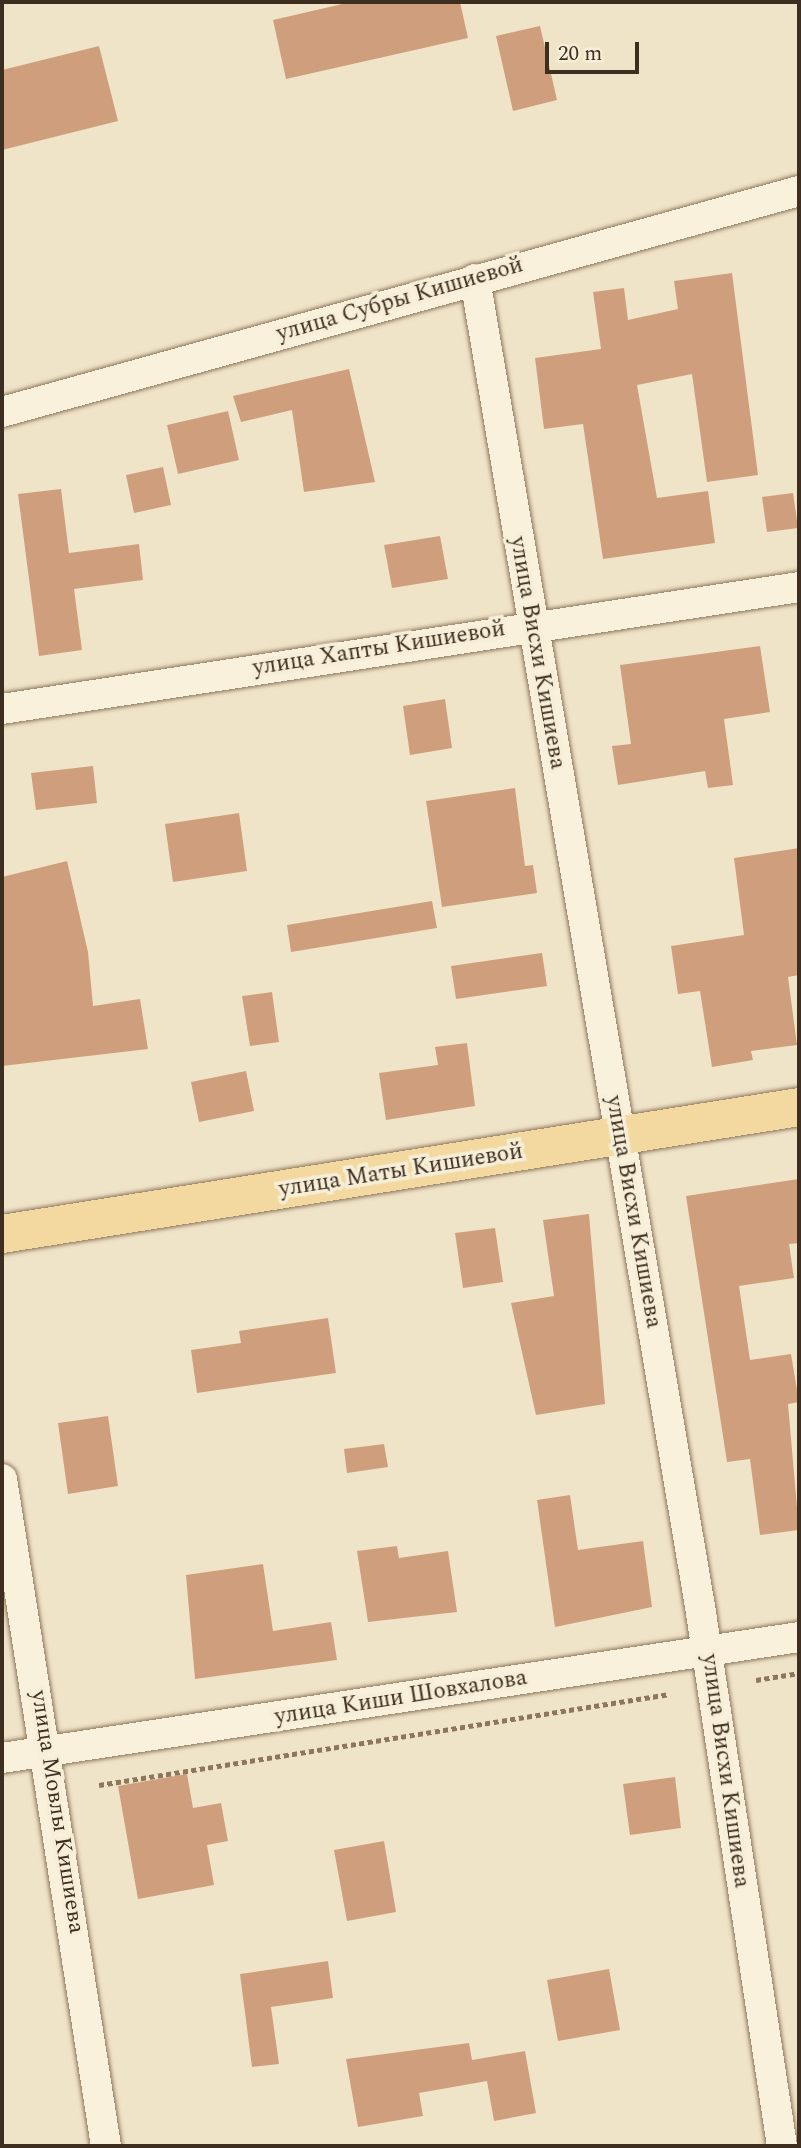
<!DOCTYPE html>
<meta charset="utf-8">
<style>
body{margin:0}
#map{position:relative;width:801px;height:2148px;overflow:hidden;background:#f0e4c8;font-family:Spectral,serif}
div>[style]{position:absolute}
.building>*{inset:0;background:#cf9f7d}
.path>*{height:4.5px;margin-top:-2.25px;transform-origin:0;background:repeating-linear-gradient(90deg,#8d765c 0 5px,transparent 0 8.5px)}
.roads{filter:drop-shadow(0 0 2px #8d765c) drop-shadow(0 0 2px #8d765c)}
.minor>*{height:30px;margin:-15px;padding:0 15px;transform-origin:15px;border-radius:15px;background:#faf1dc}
.major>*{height:38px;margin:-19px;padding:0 19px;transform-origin:19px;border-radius:19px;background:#f3d9a0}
span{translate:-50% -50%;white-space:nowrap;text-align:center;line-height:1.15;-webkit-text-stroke:7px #f7eed8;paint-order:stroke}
.street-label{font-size:23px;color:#3d2e20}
.frame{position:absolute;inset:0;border:4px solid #3d2e20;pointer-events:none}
.scale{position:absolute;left:545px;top:42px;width:94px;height:32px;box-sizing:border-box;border:4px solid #3d2e20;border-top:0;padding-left:9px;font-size:21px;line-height:24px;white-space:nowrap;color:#3d2e20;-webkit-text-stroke:5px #f7eed8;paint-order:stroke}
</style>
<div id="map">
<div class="building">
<div style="clip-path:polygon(351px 2px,460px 2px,468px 38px,286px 79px,273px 20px)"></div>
<div style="clip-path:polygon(540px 26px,557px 100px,513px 111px,496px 36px)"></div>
<div style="clip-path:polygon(99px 46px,118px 121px,2px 150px,2px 70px)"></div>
<div style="clip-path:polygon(732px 273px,758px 475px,707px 482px,692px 374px,637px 385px,657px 498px,708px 491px,715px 543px,603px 559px,583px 424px,544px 429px,535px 358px,601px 349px,593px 292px,624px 288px,628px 320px,678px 309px,674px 281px)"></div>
<div style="clip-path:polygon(349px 369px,375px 482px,304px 492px,292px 410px,241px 422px,233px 396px)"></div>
<div style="clip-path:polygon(228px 411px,239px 460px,178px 474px,167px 425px)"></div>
<div style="clip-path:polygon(163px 467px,171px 505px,134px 513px,126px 475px)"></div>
<div style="clip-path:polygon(61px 489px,69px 553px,139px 544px,143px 580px,74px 589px,82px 650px,39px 656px,18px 494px)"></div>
<div style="clip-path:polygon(793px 493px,798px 528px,767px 532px,762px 497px)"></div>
<div style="clip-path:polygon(440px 536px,448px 579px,392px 588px,384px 545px)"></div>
<div style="clip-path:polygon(760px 646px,770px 712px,724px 719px,733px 785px,708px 788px,705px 771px,618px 785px,612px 746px,631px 744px,620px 665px)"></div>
<div style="clip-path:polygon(445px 699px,452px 748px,410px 755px,403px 706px)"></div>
<div style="clip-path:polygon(93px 766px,97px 803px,36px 810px,31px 773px)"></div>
<div style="clip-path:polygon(515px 788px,525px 866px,533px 865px,537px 893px,442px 907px,426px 801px)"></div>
<div style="clip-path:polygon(239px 813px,247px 871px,173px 882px,165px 824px)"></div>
<div style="clip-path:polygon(799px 848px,799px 975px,788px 977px,797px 1045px,751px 1051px,753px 1060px,712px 1067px,700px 991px,678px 994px,671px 946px,744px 935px,734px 858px)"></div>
<div style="clip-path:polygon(67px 861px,88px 952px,93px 1006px,140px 999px,148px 1049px,2px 1066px,2px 877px)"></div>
<div style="clip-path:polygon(432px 901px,437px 928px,291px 952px,287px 925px)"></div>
<div style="clip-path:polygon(542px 953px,547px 986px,456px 999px,451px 966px)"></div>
<div style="clip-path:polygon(272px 992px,279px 1042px,250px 1046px,242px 996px)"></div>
<div style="clip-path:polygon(467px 1043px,475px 1106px,386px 1120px,379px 1073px,438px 1065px,435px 1047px)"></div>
<div style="clip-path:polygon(246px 1071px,254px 1111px,199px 1122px,191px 1082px)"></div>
<div style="clip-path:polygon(799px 1179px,799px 1243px,789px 1244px,794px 1278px,739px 1286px,750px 1360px,791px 1354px,799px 1402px,788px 1404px,799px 1530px,760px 1535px,750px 1459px,727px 1462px,686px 1196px)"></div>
<div style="clip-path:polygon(589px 1214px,605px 1404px,536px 1415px,511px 1303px,554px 1296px,543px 1220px)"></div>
<div style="clip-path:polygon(495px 1228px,503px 1282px,463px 1288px,455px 1233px)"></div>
<div style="clip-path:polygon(328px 1318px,336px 1373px,197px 1393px,191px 1350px,241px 1343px,239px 1331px)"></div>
<div style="clip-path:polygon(108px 1416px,118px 1486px,68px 1494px,58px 1423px)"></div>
<div style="clip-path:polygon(384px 1444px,388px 1467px,347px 1473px,344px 1449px)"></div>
<div style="clip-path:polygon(570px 1495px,578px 1550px,643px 1541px,652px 1607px,555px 1627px,537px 1500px)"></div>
<div style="clip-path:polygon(397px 1546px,399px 1558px,448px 1551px,457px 1612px,368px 1622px,357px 1551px)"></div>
<div style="clip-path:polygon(263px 1564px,273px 1631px,331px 1622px,337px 1660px,195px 1679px,186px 1575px)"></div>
<div style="clip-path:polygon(187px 1774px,193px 1808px,221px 1803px,228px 1841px,207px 1845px,214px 1885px,138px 1899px,118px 1786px)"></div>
<div style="clip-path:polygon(675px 1777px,681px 1828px,630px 1835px,623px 1784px)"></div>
<div style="clip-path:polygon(384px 1841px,396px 1912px,347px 1921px,334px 1850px)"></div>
<div style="clip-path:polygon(328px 1961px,333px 1998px,271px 2007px,279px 2064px,252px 2067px,240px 1974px)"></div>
<div style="clip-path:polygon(609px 1969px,620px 2030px,558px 2041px,547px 1980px)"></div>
<div style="clip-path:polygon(469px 2043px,472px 2060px,525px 2051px,536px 2113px,494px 2121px,487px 2081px,419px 2093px,423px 2116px,358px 2127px,346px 2059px)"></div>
</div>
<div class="path">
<div style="left:756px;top:1680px;width:44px;rotate:-9.2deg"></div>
<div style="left:99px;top:1785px;width:578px;rotate:-9.06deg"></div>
</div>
<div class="roads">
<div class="minor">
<div style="left:475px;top:279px;width:1353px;rotate:80.38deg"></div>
<div style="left:701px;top:1613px;width:539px;rotate:81.36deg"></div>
<div style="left:2px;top:412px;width:827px;rotate:-15.5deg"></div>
<div style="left:2px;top:709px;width:806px;rotate:-8.7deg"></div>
<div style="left:2px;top:1479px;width:675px;rotate:81.14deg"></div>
<div style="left:2px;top:1758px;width:806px;rotate:-8.63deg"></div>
</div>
<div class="major">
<div style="left:2px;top:1234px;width:807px;rotate:-9.05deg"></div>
</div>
</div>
<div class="street-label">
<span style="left:400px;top:300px;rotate:-16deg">улица Субры Кишиевой</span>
<span style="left:379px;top:649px;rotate:-9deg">улица Хапты Кишиевой</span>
<span style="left:537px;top:653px;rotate:80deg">улица Висхи Кишиева</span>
<span style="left:401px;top:1171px;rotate:-9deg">улица Маты Кишиевой</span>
<span style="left:633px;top:1212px;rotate:80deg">улица Висхи Кишиева</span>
<span style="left:401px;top:1698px;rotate:-9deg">улица Киши Шовхалова</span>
<span style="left:725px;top:1771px;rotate:82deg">улица Висхи Кишиева</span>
<span style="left:57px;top:1812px;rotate:81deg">улица Мовлы Кишиева</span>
</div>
<div class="frame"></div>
<div class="scale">20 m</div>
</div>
